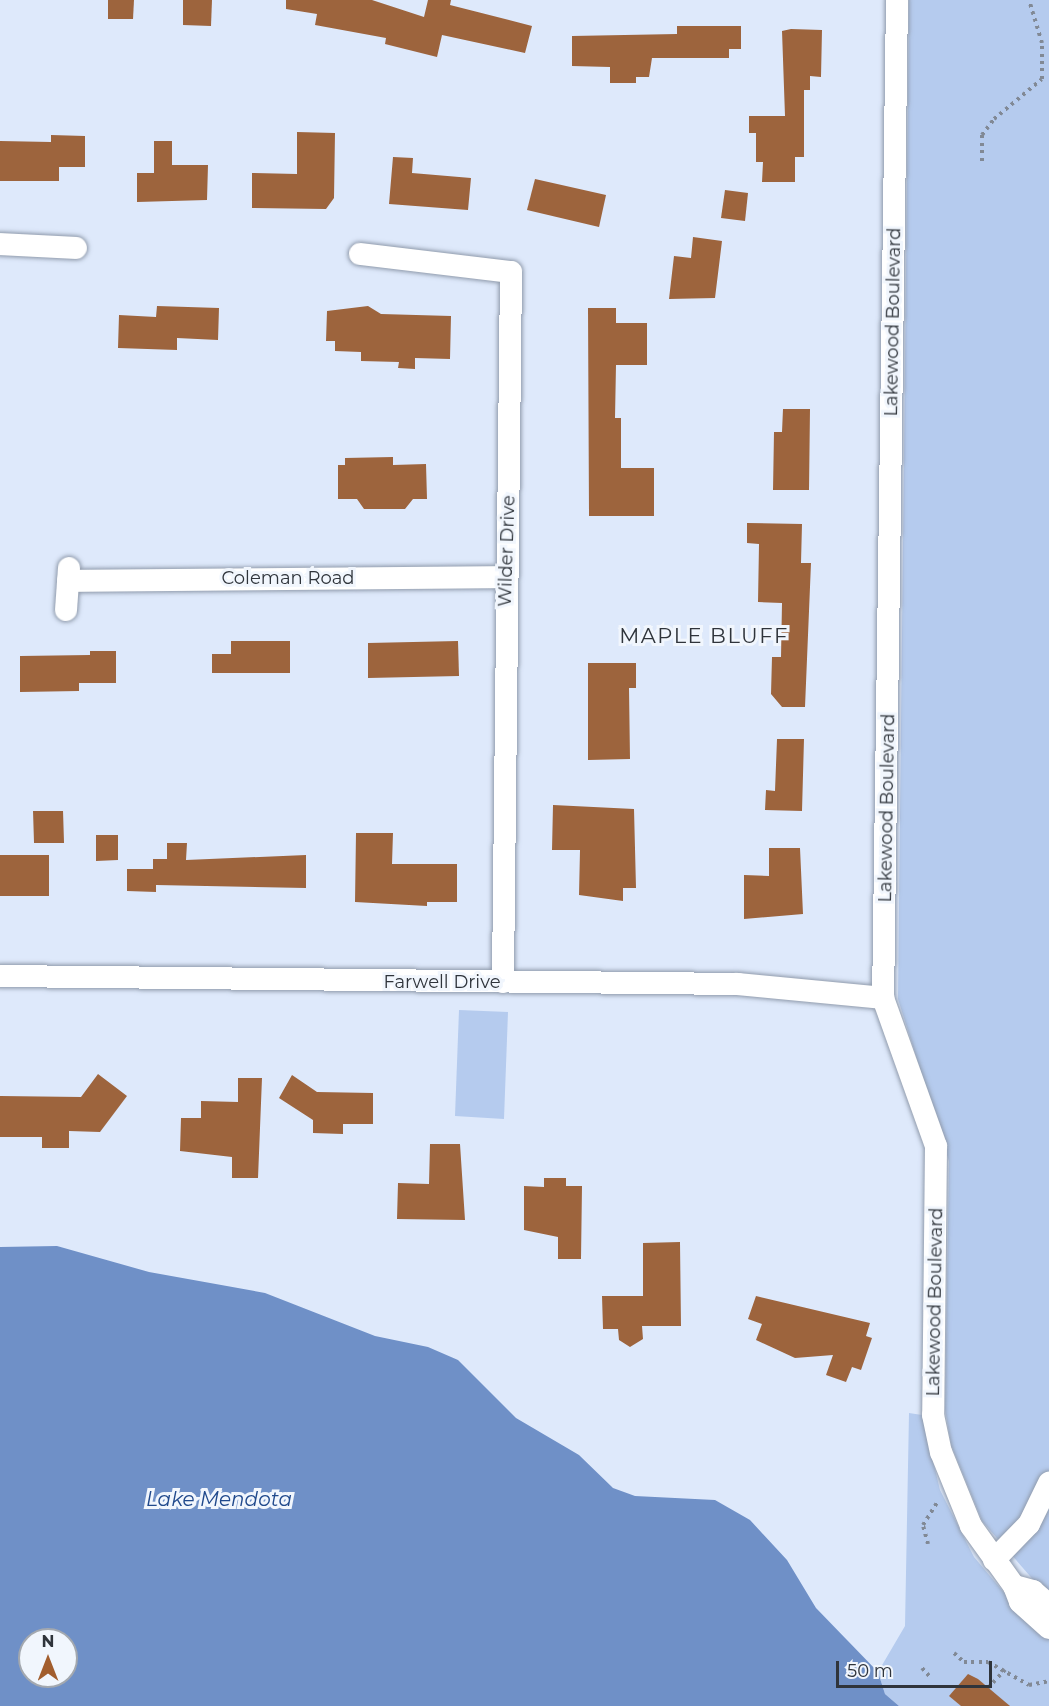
<!DOCTYPE html>
<style>
body{margin:0}
#map{position:relative;width:1049px;height:1706px;overflow:hidden;background:#dee9fb;font-family:Montserrat,sans-serif}
div>[style]{position:absolute}
.green>*{inset:0;background:#b5cbee}
.water>*{inset:0;background:#6f90c7}
.building>*{inset:0;background:#9d643d}
.path>*{height:4px;margin-top:-2px;transform-origin:0;background:repeating-linear-gradient(90deg,#818995 0 3px,transparent 0 7.5px)}
.roads{filter:drop-shadow(0 0 2px #909bac) drop-shadow(0 0 2px #909bac)}
.minor>*{height:22px;margin:-11px;padding:0 11px;transform-origin:11px;border-radius:11px;background:#fff}
span{translate:-50% -50%;white-space:nowrap;text-align:center;line-height:1.15;-webkit-text-stroke:6px #f1f6fd;paint-order:stroke}
.street-label{font-size:18px;color:#2f343b}
.water-label{font-size:20px;color:#20498c;font-style:italic}
.quarter-label{font-size:21px;color:#2f343b;letter-spacing:1.5px}
.north{position:absolute;left:18px;top:1628px;width:60px;height:60px;box-sizing:border-box;background:#f1f6fd;border:2px solid #a3a8af;border-radius:50%;rotate:0deg;font-size:16px;font-weight:700;line-height:24px;text-align:center;color:#2f343b}
.north::after{content:'';display:block;margin:auto;width:21px;height:27px;background:#a25e2e;clip-path:polygon(50% 0,100% 100%,50% 72%,0 100%)}
.scale{position:absolute;left:836px;top:1661px;width:156px;height:27px;box-sizing:border-box;border:3px solid #2f343b;border-top:0;padding-left:8px;font-size:18px;line-height:21px;white-space:nowrap;color:#2f343b;-webkit-text-stroke:4px #f1f6fd;paint-order:stroke}
</style>
<div id="map">
<div class="green">
<div style="clip-path:polygon(909px 0,1049px 0,1049px 1598px,982px 1521px,951px 1445px,945px 1409px,949px 1161px,898px 999px)"></div>
<div style="clip-path:polygon(459px 1010px,508px 1012px,504px 1119px,455px 1116px)"></div>
<div style="clip-path:polygon(909px 1413px,922px 1415px,940px 1490px,974px 1557px,1028px 1621px,1049px 1634px,1049px 1706px,899px 1706px,885px 1694px,878px 1672px,905px 1626px)"></div>
</div>
<div class="water">
<div style="clip-path:polygon(evenodd,57px 1246px,149px 1272px,265px 1293px,375px 1336px,428px 1347px,458px 1360px,516px 1418px,579px 1455px,613px 1488px,635px 1496px,715px 1500px,750px 1520px,787px 1560px,816px 1608px,878px 1672px,885px 1694px,899px 1706px,0 1706px,0 1247px,57px 1246px,30px 1640px,66px 1640px,66px 1676px,30px 1676px,30px 1640px)"></div>
</div>
<div class="building">
<div style="clip-path:polygon(108px 0,134px 0,133px 19px,108px 19px)"></div>
<div style="clip-path:polygon(183px 0,212px 0,211px 26px,183px 25px)"></div>
<div style="clip-path:polygon(286px 0,372px 0,424px 17px,428px 0,451px 0,450px 5px,532px 26px,525px 53px,442px 35px,437px 57px,385px 44px,386px 38px,315px 25px,317px 14px,286px 9px)"></div>
<div style="clip-path:polygon(677px 26px,741px 26px,741px 49px,729px 49px,729px 58px,652px 58px,649px 77px,636px 77px,636px 83px,610px 83px,610px 67px,572px 66px,572px 36px,677px 34px)"></div>
<div style="clip-path:polygon(791px 29px,822px 30px,821px 77px,810px 76px,810px 90px,804px 90px,804px 157px,795px 157px,795px 182px,762px 182px,763px 162px,756px 162px,756px 133px,749px 133px,749px 116px,785px 116px,782px 31px)"></div>
<div style="clip-path:polygon(297px 132px,335px 133px,334px 198px,326px 209px,252px 208px,252px 173px,297px 174px)"></div>
<div style="clip-path:polygon(51px 135px,85px 136px,85px 167px,59px 167px,59px 181px,0 181px,0 141px,51px 142px)"></div>
<div style="clip-path:polygon(154px 141px,172px 141px,172px 165px,208px 165px,207px 200px,137px 202px,137px 173px,154px 173px)"></div>
<div style="clip-path:polygon(393px 157px,413px 158px,412px 173px,471px 178px,468px 210px,389px 204px)"></div>
<div style="clip-path:polygon(535px 179px,606px 195px,599px 227px,527px 210px)"></div>
<div style="clip-path:polygon(725px 190px,748px 193px,745px 221px,721px 218px)"></div>
<div style="clip-path:polygon(693px 237px,722px 241px,715px 298px,669px 299px,674px 256px,691px 258px)"></div>
<div style="clip-path:polygon(157px 306px,219px 308px,218px 340px,177px 338px,177px 350px,118px 348px,119px 315px,156px 317px)"></div>
<div style="clip-path:polygon(368px 306px,381px 314px,451px 316px,450px 359px,415px 358px,415px 369px,398px 368px,399px 362px,361px 361px,361px 352px,335px 351px,335px 341px,326px 341px,327px 311px)"></div>
<div style="clip-path:polygon(588px 308px,616px 308px,616px 323px,647px 323px,647px 365px,616px 365px,615px 418px,621px 418px,621px 468px,654px 468px,654px 516px,589px 516px)"></div>
<div style="clip-path:polygon(783px 409px,810px 409px,809px 490px,773px 490px,774px 432px,782px 432px)"></div>
<div style="clip-path:polygon(393px 457px,393px 465px,426px 464px,427px 499px,413px 499px,405px 509px,364px 509px,357px 499px,338px 499px,338px 465px,345px 465px,345px 458px)"></div>
<div style="clip-path:polygon(747px 523px,802px 524px,801px 563px,811px 563px,805px 707px,782px 707px,771px 694px,772px 657px,781px 657px,782px 603px,758px 602px,759px 544px,747px 543px)"></div>
<div style="clip-path:polygon(231px 641px,290px 641px,290px 673px,212px 673px,212px 654px,231px 654px)"></div>
<div style="clip-path:polygon(458px 641px,459px 676px,368px 678px,368px 643px)"></div>
<div style="clip-path:polygon(90px 651px,116px 651px,116px 683px,79px 683px,79px 691px,20px 692px,20px 656px,90px 655px)"></div>
<div style="clip-path:polygon(588px 663px,636px 663px,636px 688px,629px 688px,630px 759px,588px 760px)"></div>
<div style="clip-path:polygon(777px 739px,804px 739px,802px 811px,765px 810px,766px 790px,775px 791px)"></div>
<div style="clip-path:polygon(553px 805px,634px 809px,636px 888px,623px 888px,623px 901px,579px 895px,580px 850px,552px 850px)"></div>
<div style="clip-path:polygon(33px 811px,63px 811px,64px 843px,34px 843px)"></div>
<div style="clip-path:polygon(356px 833px,393px 833px,392px 864px,457px 864px,457px 902px,427px 902px,427px 906px,355px 902px)"></div>
<div style="clip-path:polygon(96px 835px,118px 835px,118px 860px,96px 861px)"></div>
<div style="clip-path:polygon(167px 843px,187px 843px,186px 860px,306px 855px,306px 888px,156px 885px,156px 892px,127px 891px,127px 869px,153px 869px,153px 859px,167px 859px)"></div>
<div style="clip-path:polygon(769px 848px,800px 848px,803px 914px,744px 919px,744px 875px,769px 876px)"></div>
<div style="clip-path:polygon(0 855px,49px 855px,49px 896px,0 896px)"></div>
<div style="clip-path:polygon(98px 1074px,127px 1096px,100px 1132px,69px 1131px,69px 1148px,42px 1148px,42px 1137px,0 1137px,0 1096px,81px 1097px)"></div>
<div style="clip-path:polygon(292px 1075px,317px 1092px,373px 1093px,373px 1124px,343px 1124px,343px 1134px,313px 1133px,313px 1120px,279px 1098px)"></div>
<div style="clip-path:polygon(238px 1078px,262px 1078px,258px 1178px,232px 1178px,232px 1157px,180px 1151px,181px 1118px,201px 1118px,201px 1101px,238px 1102px)"></div>
<div style="clip-path:polygon(430px 1144px,460px 1144px,465px 1220px,397px 1219px,398px 1183px,429px 1184px)"></div>
<div style="clip-path:polygon(544px 1178px,566px 1178px,566px 1186px,582px 1186px,581px 1259px,558px 1259px,558px 1237px,524px 1230px,524px 1186px,544px 1187px)"></div>
<div style="clip-path:polygon(680px 1242px,681px 1326px,642px 1326px,643px 1339px,630px 1347px,619px 1340px,618px 1329px,603px 1329px,602px 1296px,643px 1296px,643px 1243px)"></div>
<div style="clip-path:polygon(756px 1296px,870px 1323px,866px 1336px,872px 1338px,861px 1370px,852px 1367px,846px 1382px,826px 1375px,833px 1355px,795px 1358px,756px 1340px,762px 1324px,748px 1319px)"></div>
<div style="clip-path:polygon(968px 1674px,978px 1679px,1010px 1706px,961px 1706px,949px 1696px)"></div>
</div>
<div class="path">
<div style="left:982px;top:161px;width:26px;rotate:-90deg"></div>
<div style="left:982px;top:135px;width:20px;rotate:-53deg"></div>
<div style="left:994px;top:119px;width:62px;rotate:-39.8deg"></div>
<div style="left:1042px;top:79px;width:36px;rotate:-90deg"></div>
<div style="left:1042px;top:43px;width:45px;rotate:-106.8deg"></div>
<div style="left:928px;top:1544px;width:20px;rotate:-105deg"></div>
<div style="left:923px;top:1525px;width:26px;rotate:-58deg"></div>
<div style="left:954px;top:1653px;width:13px;rotate:42deg"></div>
<div style="left:964px;top:1662px;width:24px"></div>
<div style="left:988px;top:1662px;width:47px;rotate:29.3deg"></div>
<div style="left:1029px;top:1685px;width:20px;rotate:-11deg"></div>
<div style="left:922px;top:1668px;width:12px;rotate:48deg"></div>
<div style="left:988px;top:1688px;width:25px;rotate:-47deg"></div>
</div>
<div class="roads">
<div class="minor">
<div style="left:897px;top:0;width:998px;rotate:90.8deg"></div>
<div style="left:883px;top:998px;width:157px;rotate:70.3deg"></div>
<div style="left:936px;top:1146px;width:269px;rotate:90.6deg"></div>
<div style="left:933px;top:1415px;width:38px;rotate:78deg"></div>
<div style="left:941px;top:1452px;width:80px;rotate:67.9deg"></div>
<div style="left:971px;top:1526px;width:74px;rotate:54.4deg"></div>
<div style="left:1014px;top:1586px;width:17px;rotate:69deg"></div>
<div style="left:1020px;top:1602px;width:39px;rotate:42deg"></div>
<div style="left:0;top:244px;width:76px;rotate:3deg"></div>
<div style="left:360px;top:254px;width:152px;rotate:6.8deg"></div>
<div style="left:511px;top:272px;width:710px;rotate:90.65deg"></div>
<div style="left:68px;top:581px;width:439px;rotate:-0.5deg"></div>
<div style="left:66px;top:610px;width:42px;rotate:-85.9deg"></div>
<div style="left:0;top:976px;width:738px;rotate:0.62deg"></div>
<div style="left:738px;top:984px;width:146px;rotate:5.5deg"></div>
<div style="left:994px;top:1560px;width:50px;rotate:-45.8deg"></div>
<div style="left:1029px;top:1524px;width:46px;rotate:-64deg"></div>
<div style="left:1014px;top:1586px;width:20px;rotate:15deg"></div>
<div style="left:1033px;top:1591px;width:21px;rotate:41deg"></div>
</div>
</div>
<div class="street-label">
<span style="left:893px;top:322px;rotate:-89deg">Lakewood Boulevard</span>
<span style="left:507px;top:551px;rotate:-88deg">Wilder Drive</span>
<span style="left:288px;top:578px">Coleman Road</span>
<span style="left:887px;top:808px;rotate:-89deg">Lakewood Boulevard</span>
<span style="left:442px;top:982px">Farwell Drive</span>
<span style="left:935px;top:1302px;rotate:-89deg">Lakewood Boulevard</span>
</div>
<div class="water-label">
<span style="left:219px;top:1499px">Lake Mendota</span>
</div>
<div class="quarter-label">
<span style="left:704px;top:636px">MAPLE BLUFF</span>
</div>
<div class="north">N</div>
<div class="scale">50 m</div>
</div>
